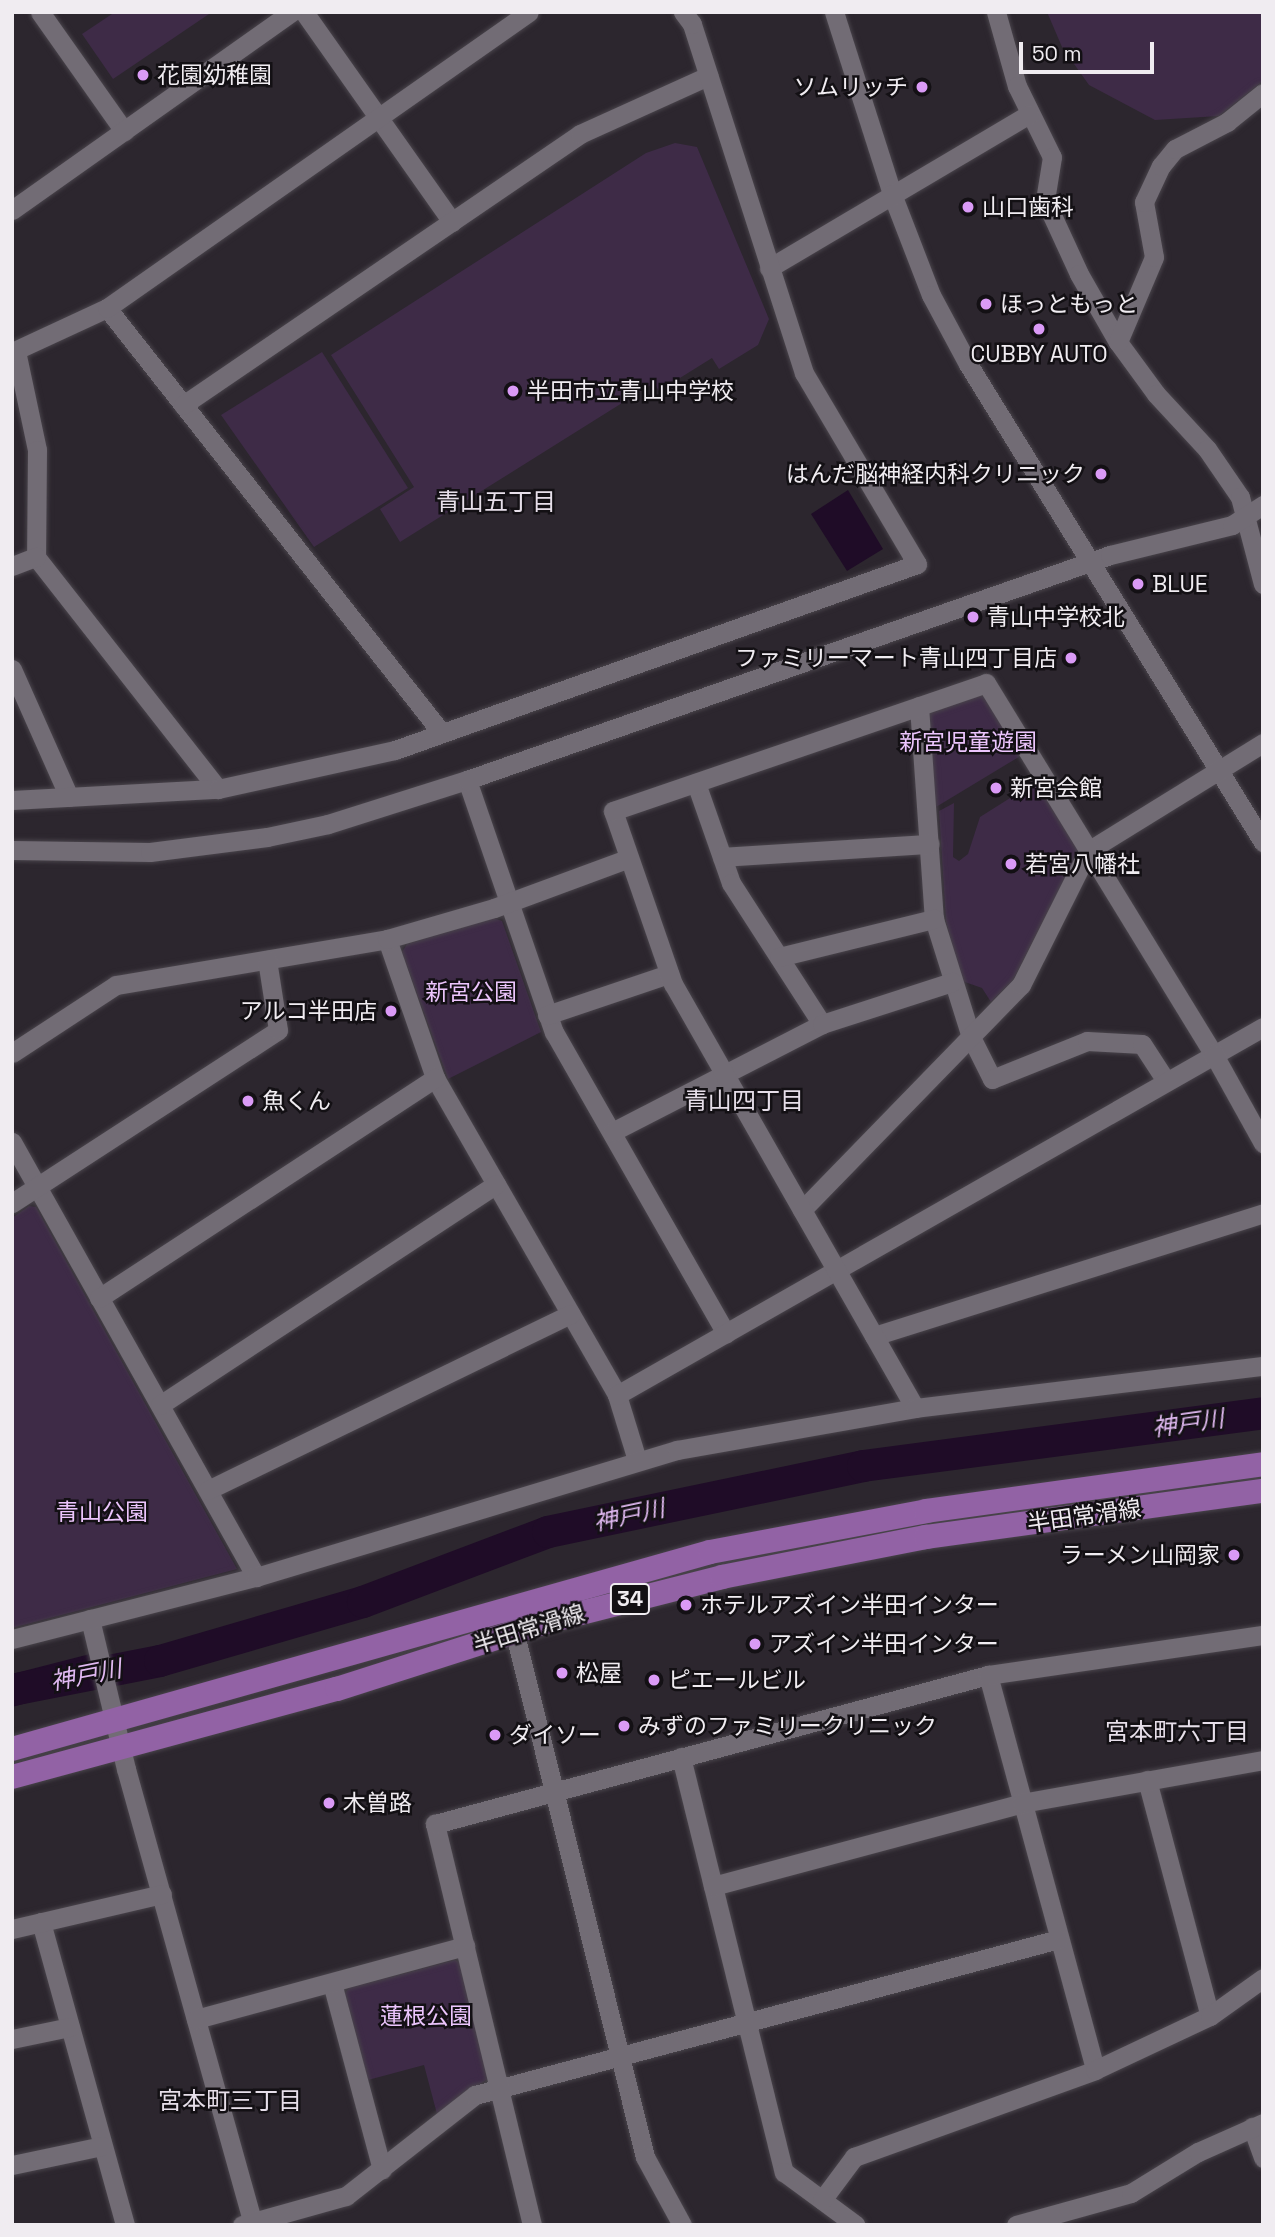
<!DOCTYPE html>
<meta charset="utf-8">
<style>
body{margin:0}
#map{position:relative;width:1275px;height:2237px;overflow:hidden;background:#2c262e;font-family:"Space Grotesk","Noto Sans JP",sans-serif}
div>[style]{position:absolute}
.green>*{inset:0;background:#3e2b47}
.water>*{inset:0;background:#1f0c27}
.river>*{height:32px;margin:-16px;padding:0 16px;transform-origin:16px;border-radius:16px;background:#1f0c27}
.roads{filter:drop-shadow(0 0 2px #49444b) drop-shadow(0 0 2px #49444b)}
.minor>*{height:19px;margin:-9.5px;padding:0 9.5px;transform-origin:9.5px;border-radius:9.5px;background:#726c75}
.major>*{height:24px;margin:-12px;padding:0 12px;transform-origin:12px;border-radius:12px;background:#9262a5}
.dots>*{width:19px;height:19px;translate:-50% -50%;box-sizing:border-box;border:4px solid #131014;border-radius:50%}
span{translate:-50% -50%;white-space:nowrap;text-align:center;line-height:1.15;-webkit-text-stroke:5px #131014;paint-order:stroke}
.shield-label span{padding:2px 5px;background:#131014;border:2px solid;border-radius:5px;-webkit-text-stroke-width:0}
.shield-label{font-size:21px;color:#f0ecf1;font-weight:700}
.poi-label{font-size:23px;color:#f0ecf1}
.left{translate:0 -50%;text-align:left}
.right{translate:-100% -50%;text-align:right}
.park-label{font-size:23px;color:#ecc5fd}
.street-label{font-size:23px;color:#f0ecf1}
.neighbourhood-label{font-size:24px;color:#e6dee9}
.water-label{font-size:24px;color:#e0b9f1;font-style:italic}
.frame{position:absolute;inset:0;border:14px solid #f0ecf1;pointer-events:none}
.scale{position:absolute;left:1019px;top:42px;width:135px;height:32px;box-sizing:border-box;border:4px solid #f0ecf1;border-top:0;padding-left:9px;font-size:21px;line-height:24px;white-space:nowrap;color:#f0ecf1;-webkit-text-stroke:5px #131014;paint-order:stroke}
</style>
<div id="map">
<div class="green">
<div style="clip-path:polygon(115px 12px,212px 12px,113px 79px,82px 34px)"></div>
<div style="clip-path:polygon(1047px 12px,1263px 12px,1263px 81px,1219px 116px,1155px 120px,1089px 85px,1062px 47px)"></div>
<div style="clip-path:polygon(675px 143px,697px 147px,769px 319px,758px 345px,719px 369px,712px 358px,659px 391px,654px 383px,400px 542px,380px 509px,414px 487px,331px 355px,646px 153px)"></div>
<div style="clip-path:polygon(322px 352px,408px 488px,314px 547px,221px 415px)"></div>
<div style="clip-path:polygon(978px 693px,986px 694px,1022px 755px,936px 807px,928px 717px,932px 709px)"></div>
<div style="clip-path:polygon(1037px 781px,1078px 844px,1077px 856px,1013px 980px,991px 1002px,982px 988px,962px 981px,946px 922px,939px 811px,954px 803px,953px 857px,959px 861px,968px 854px,980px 817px)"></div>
<div style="clip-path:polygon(493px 918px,502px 921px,541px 1032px,448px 1079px,402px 952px,407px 944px)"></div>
<div style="clip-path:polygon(29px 1206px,36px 1207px,237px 1569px,12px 1628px,12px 1218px)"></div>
<div style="clip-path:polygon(455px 1960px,461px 1963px,489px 2078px,437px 2114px,424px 2065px,368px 2080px,345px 1993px,349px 1988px)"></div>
</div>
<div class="water">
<div style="clip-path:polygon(848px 490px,883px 549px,847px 571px,811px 514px)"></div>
<div style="clip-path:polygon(90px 1654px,97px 1684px,12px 1707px,12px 1674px)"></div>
</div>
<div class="river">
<div style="left:12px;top:1690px;width:151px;rotate:-11.1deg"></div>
<div style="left:160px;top:1661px;width:211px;rotate:-16.2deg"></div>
<div style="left:363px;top:1602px;width:198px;rotate:-20.7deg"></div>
<div style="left:548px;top:1532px;width:322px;rotate:-11.8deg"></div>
<div style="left:863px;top:1466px;width:403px;rotate:-7.5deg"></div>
</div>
<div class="roads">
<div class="minor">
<div style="left:40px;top:12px;width:146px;rotate:54.8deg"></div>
<div style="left:304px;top:12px;width:257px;rotate:54.8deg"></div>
<div style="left:834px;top:12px;width:191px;rotate:72.3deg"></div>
<div style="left:892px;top:194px;width:108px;rotate:68.9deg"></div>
<div style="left:931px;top:295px;width:78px;rotate:61.8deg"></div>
<div style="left:968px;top:364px;width:562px;rotate:58.32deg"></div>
<div style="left:996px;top:12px;width:77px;rotate:74.2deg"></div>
<div style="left:1017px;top:86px;width:79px;rotate:63.8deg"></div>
<div style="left:1052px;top:157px;width:44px;rotate:99.2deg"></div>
<div style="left:1045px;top:200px;width:81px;rotate:65.3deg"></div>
<div style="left:1079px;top:274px;width:78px;rotate:60.2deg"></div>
<div style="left:1118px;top:342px;width:64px;rotate:53.8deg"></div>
<div style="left:1156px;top:394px;width:75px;rotate:47.2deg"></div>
<div style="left:1207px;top:449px;width:58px;rotate:55.5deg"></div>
<div style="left:1240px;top:497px;width:90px;rotate:75.2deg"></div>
<div style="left:12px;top:210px;width:343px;rotate:-35.3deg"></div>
<div style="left:769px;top:268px;width:302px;rotate:-30.6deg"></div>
<div style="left:107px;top:308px;width:540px;rotate:51.77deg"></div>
<div style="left:1118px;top:342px;width:92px;rotate:-67deg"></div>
<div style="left:1154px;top:257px;width:56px;rotate:-100.3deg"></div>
<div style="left:1144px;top:202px;width:40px;rotate:-65deg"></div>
<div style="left:1161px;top:166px;width:22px;rotate:-51deg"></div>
<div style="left:1175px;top:149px;width:59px;rotate:-27.4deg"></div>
<div style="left:1227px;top:122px;width:46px;rotate:-38.9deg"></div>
<div style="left:16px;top:351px;width:101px;rotate:78deg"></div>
<div style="left:37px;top:450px;width:107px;rotate:90.5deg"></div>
<div style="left:36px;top:557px;width:295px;rotate:51.9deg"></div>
<div style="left:12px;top:352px;width:105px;rotate:-24.9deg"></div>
<div style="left:107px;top:308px;width:515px;rotate:-35.05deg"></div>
<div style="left:183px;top:405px;width:481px;rotate:-34.3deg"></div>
<div style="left:580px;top:134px;width:141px;rotate:-24.4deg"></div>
<div style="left:12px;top:566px;width:26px;rotate:-21deg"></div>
<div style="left:12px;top:669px;width:140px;rotate:66deg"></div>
<div style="left:919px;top:706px;width:214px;rotate:86deg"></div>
<div style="left:934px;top:919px;width:124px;rotate:72.6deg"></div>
<div style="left:971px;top:1037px;width:47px;rotate:63.4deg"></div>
<div style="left:992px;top:1079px;width:102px;rotate:-21.8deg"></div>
<div style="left:1087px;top:1041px;width:55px;rotate:3.1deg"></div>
<div style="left:1142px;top:1044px;width:44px;rotate:57deg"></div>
<div style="left:467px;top:780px;width:267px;rotate:71deg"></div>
<div style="left:554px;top:1032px;width:347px;rotate:60.3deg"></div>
<div style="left:696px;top:783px;width:106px;rotate:70.7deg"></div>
<div style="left:731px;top:883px;width:168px;rotate:57.2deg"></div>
<div style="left:12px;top:800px;width:206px;rotate:-3.1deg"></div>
<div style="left:218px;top:789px;width:181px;rotate:-12.4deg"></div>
<div style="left:395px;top:750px;width:554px;rotate:-19.61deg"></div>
<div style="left:917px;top:564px;width:222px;rotate:-120.6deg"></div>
<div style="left:804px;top:373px;width:367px;rotate:-107.8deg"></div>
<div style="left:692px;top:24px;width:15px;rotate:-127deg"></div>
<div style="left:12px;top:850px;width:138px;rotate:0.8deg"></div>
<div style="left:150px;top:852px;width:118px;rotate:-7.3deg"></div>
<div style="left:267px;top:837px;width:62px;rotate:-12deg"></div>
<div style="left:328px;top:824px;width:146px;rotate:-17.6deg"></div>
<div style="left:467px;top:780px;width:681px;rotate:-19.29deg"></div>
<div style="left:1110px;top:555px;width:126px;rotate:-13.8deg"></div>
<div style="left:1232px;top:525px;width:37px;rotate:-33deg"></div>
<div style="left:722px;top:857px;width:208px;rotate:-3.6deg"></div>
<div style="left:387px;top:939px;width:147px;rotate:70.9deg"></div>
<div style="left:435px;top:1078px;width:366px;rotate:60.1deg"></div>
<div style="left:617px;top:1395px;width:68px;rotate:72.9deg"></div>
<div style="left:779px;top:957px;width:160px;rotate:-13.8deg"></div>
<div style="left:547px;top:1015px;width:129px;rotate:-18.6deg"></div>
<div style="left:12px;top:1053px;width:124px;rotate:-33.2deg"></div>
<div style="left:116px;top:985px;width:275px;rotate:-9.6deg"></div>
<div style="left:387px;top:939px;width:111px;rotate:-16.2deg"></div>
<div style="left:494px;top:908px;width:144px;rotate:-20.3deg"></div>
<div style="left:612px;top:1132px;width:236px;rotate:-27.2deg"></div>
<div style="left:822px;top:1024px;width:137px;rotate:-17.9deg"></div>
<div style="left:12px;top:1142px;width:499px;rotate:60.7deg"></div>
<div style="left:12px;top:1203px;width:317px;rotate:-33deg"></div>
<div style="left:278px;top:1030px;width:71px;rotate:-98.9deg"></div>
<div style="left:802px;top:1210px;width:314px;rotate:-45.8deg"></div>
<div style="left:1021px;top:985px;width:150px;rotate:-63.4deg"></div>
<div style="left:1088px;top:851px;width:206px;rotate:-31.7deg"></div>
<div style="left:99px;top:1298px;width:402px;rotate:-33.2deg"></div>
<div style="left:874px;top:1336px;width:408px;rotate:-17.5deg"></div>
<div style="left:617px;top:1395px;width:743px;rotate:-29.67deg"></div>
<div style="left:160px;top:1405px;width:402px;rotate:-33.3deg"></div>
<div style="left:915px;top:1408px;width:488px;rotate:-119.7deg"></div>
<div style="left:673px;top:984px;width:183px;rotate:-109.1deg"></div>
<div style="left:613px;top:811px;width:394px;rotate:-18.9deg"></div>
<div style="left:986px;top:683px;width:436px;rotate:58.5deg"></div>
<div style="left:1214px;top:1055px;width:101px;rotate:60.9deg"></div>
<div style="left:208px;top:1490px;width:403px;rotate:-25.9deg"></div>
<div style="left:511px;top:1618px;width:555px;rotate:76.04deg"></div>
<div style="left:645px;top:2157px;width:77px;rotate:61.4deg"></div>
<div style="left:90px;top:1619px;width:154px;rotate:76.5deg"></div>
<div style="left:126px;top:1769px;width:473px;rotate:74.4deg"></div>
<div style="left:12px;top:1639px;width:252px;rotate:-14.3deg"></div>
<div style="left:256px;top:1577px;width:440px;rotate:-16.8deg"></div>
<div style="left:677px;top:1450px;width:242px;rotate:-10deg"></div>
<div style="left:915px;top:1408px;width:351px;rotate:-6.9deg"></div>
<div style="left:988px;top:1675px;width:409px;rotate:74.8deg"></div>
<div style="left:681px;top:1757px;width:428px;rotate:76.1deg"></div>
<div style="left:784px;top:2172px;width:89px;rotate:36.4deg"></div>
<div style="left:1147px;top:1780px;width:244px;rotate:75.1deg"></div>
<div style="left:713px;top:1886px;width:320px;rotate:-15deg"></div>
<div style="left:1022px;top:1803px;width:245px;rotate:-10.1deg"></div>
<div style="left:41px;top:1922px;width:314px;rotate:74.5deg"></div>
<div style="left:12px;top:1929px;width:154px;rotate:-13.1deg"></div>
<div style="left:332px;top:1983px;width:193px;rotate:75deg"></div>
<div style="left:196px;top:2019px;width:279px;rotate:-15.2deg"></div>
<div style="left:12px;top:2039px;width:59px;rotate:-11.7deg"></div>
<div style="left:1252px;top:2127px;width:33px;rotate:70deg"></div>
<div style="left:12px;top:2165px;width:92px;rotate:-11.9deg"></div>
<div style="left:822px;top:2200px;width:54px;rotate:-53.3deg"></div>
<div style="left:854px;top:2157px;width:256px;rotate:-19.8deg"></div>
<div style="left:1095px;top:2070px;width:127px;rotate:-25.2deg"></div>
<div style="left:1210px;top:2016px;width:65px;rotate:-35.6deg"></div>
<div style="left:242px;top:2225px;width:108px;rotate:-15.6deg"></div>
<div style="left:346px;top:2196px;width:164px;rotate:-38.1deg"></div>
<div style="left:475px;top:2095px;width:604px;rotate:-14.96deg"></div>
<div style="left:532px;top:2225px;width:413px;rotate:-103.6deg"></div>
<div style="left:435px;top:1824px;width:573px;rotate:-15.08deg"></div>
<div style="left:988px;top:1675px;width:278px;rotate:-8.3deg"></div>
<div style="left:1016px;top:2225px;width:119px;rotate:-15.5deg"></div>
<div style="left:1131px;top:2193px;width:79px;rotate:-31.5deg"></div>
<div style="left:1198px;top:2152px;width:71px;rotate:-24deg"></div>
</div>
<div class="major">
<div style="left:12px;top:1749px;width:725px;rotate:-15.76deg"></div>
<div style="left:710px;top:1552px;width:220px;rotate:-10.7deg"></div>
<div style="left:926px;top:1511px;width:340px;rotate:-7.9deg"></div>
<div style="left:12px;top:1777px;width:337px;rotate:-15.2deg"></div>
<div style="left:337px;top:1689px;width:219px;rotate:-17.8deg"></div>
<div style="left:546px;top:1622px;width:182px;rotate:-14.3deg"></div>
<div style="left:722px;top:1577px;width:208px;rotate:-11.1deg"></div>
<div style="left:926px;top:1537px;width:340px;rotate:-7.8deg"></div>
</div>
</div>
<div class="dots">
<div style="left:143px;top:75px;background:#da9af6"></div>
<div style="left:922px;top:87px;background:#da9af6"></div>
<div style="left:968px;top:207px;background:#da9af6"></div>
<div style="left:986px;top:304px;background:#da9af6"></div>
<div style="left:1039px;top:329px;background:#da9af6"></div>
<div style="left:513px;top:391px;background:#da9af6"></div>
<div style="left:1101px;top:474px;background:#da9af6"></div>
<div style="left:1138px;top:584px;background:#da9af6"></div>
<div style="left:973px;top:617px;background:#da9af6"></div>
<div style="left:1071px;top:658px;background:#da9af6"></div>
<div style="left:996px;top:788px;background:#da9af6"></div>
<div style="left:1011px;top:864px;background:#da9af6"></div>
<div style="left:391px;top:1011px;background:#da9af6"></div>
<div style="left:248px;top:1101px;background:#da9af6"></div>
<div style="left:1234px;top:1555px;background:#da9af6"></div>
<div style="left:686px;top:1605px;background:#da9af6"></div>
<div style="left:755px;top:1644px;background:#da9af6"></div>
<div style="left:562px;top:1673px;background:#da9af6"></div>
<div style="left:654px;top:1680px;background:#da9af6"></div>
<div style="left:624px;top:1726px;background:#da9af6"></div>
<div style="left:495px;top:1735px;background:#da9af6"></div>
<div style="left:329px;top:1803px;background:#da9af6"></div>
</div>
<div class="shield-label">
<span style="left:630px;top:1599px">34</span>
</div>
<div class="poi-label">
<span class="left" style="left:157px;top:75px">花園幼稚園</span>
<span class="right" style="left:908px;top:87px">ソムリッチ</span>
<span class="left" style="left:982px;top:207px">山口歯科</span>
<span class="left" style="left:1000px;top:304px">ほっともっと</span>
<span style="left:1039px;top:354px">CUBBY AUTO</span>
<span class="left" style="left:527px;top:391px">半田市立青山中学校</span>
<span class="right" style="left:1085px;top:474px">はんだ脳神経内科クリニック</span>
<span class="left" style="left:1152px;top:584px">BLUE</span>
<span class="left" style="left:987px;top:617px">青山中学校北</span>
<span class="right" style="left:1057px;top:658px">ファミリーマート青山四丁目店</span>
<span class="left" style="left:1010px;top:788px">新宮会館</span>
<span class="left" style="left:1025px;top:864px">若宮八幡社</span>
<span class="right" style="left:377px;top:1011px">アルコ半田店</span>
<span class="left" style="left:262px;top:1101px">魚くん</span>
<span class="right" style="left:1220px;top:1555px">ラーメン山岡家</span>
<span class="left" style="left:700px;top:1605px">ホテルアズイン半田インター</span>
<span class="left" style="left:769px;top:1644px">アズイン半田インター</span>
<span class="left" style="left:576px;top:1673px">松屋</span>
<span class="left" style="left:668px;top:1680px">ピエールビル</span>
<span class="left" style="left:638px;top:1726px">みずのファミリークリニック</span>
<span class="left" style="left:509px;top:1735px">ダイソー</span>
<span class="left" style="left:343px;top:1803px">木曽路</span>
</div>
<div class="park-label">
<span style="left:968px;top:742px">新宮児童遊園</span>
<span style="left:471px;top:992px">新宮公園</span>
<span style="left:102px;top:1512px">青山公園</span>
<span style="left:426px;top:2016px">蓮根公園</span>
</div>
<div class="street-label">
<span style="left:1084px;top:1516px;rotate:-8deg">半田常滑線</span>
<span style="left:529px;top:1629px;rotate:-17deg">半田常滑線</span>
</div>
<div class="neighbourhood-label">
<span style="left:496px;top:502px">青山五丁目</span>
<span style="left:744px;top:1101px">青山四丁目</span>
<span style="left:1177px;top:1732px">宮本町六丁目</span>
<span style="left:230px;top:2101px">宮本町三丁目</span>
</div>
<div class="water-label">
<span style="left:1188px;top:1423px;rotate:-8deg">神戸川</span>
<span style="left:629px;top:1515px;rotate:-12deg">神戸川</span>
<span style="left:86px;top:1675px;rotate:-11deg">神戸川</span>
</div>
<div class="frame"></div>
<div class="scale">50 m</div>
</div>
